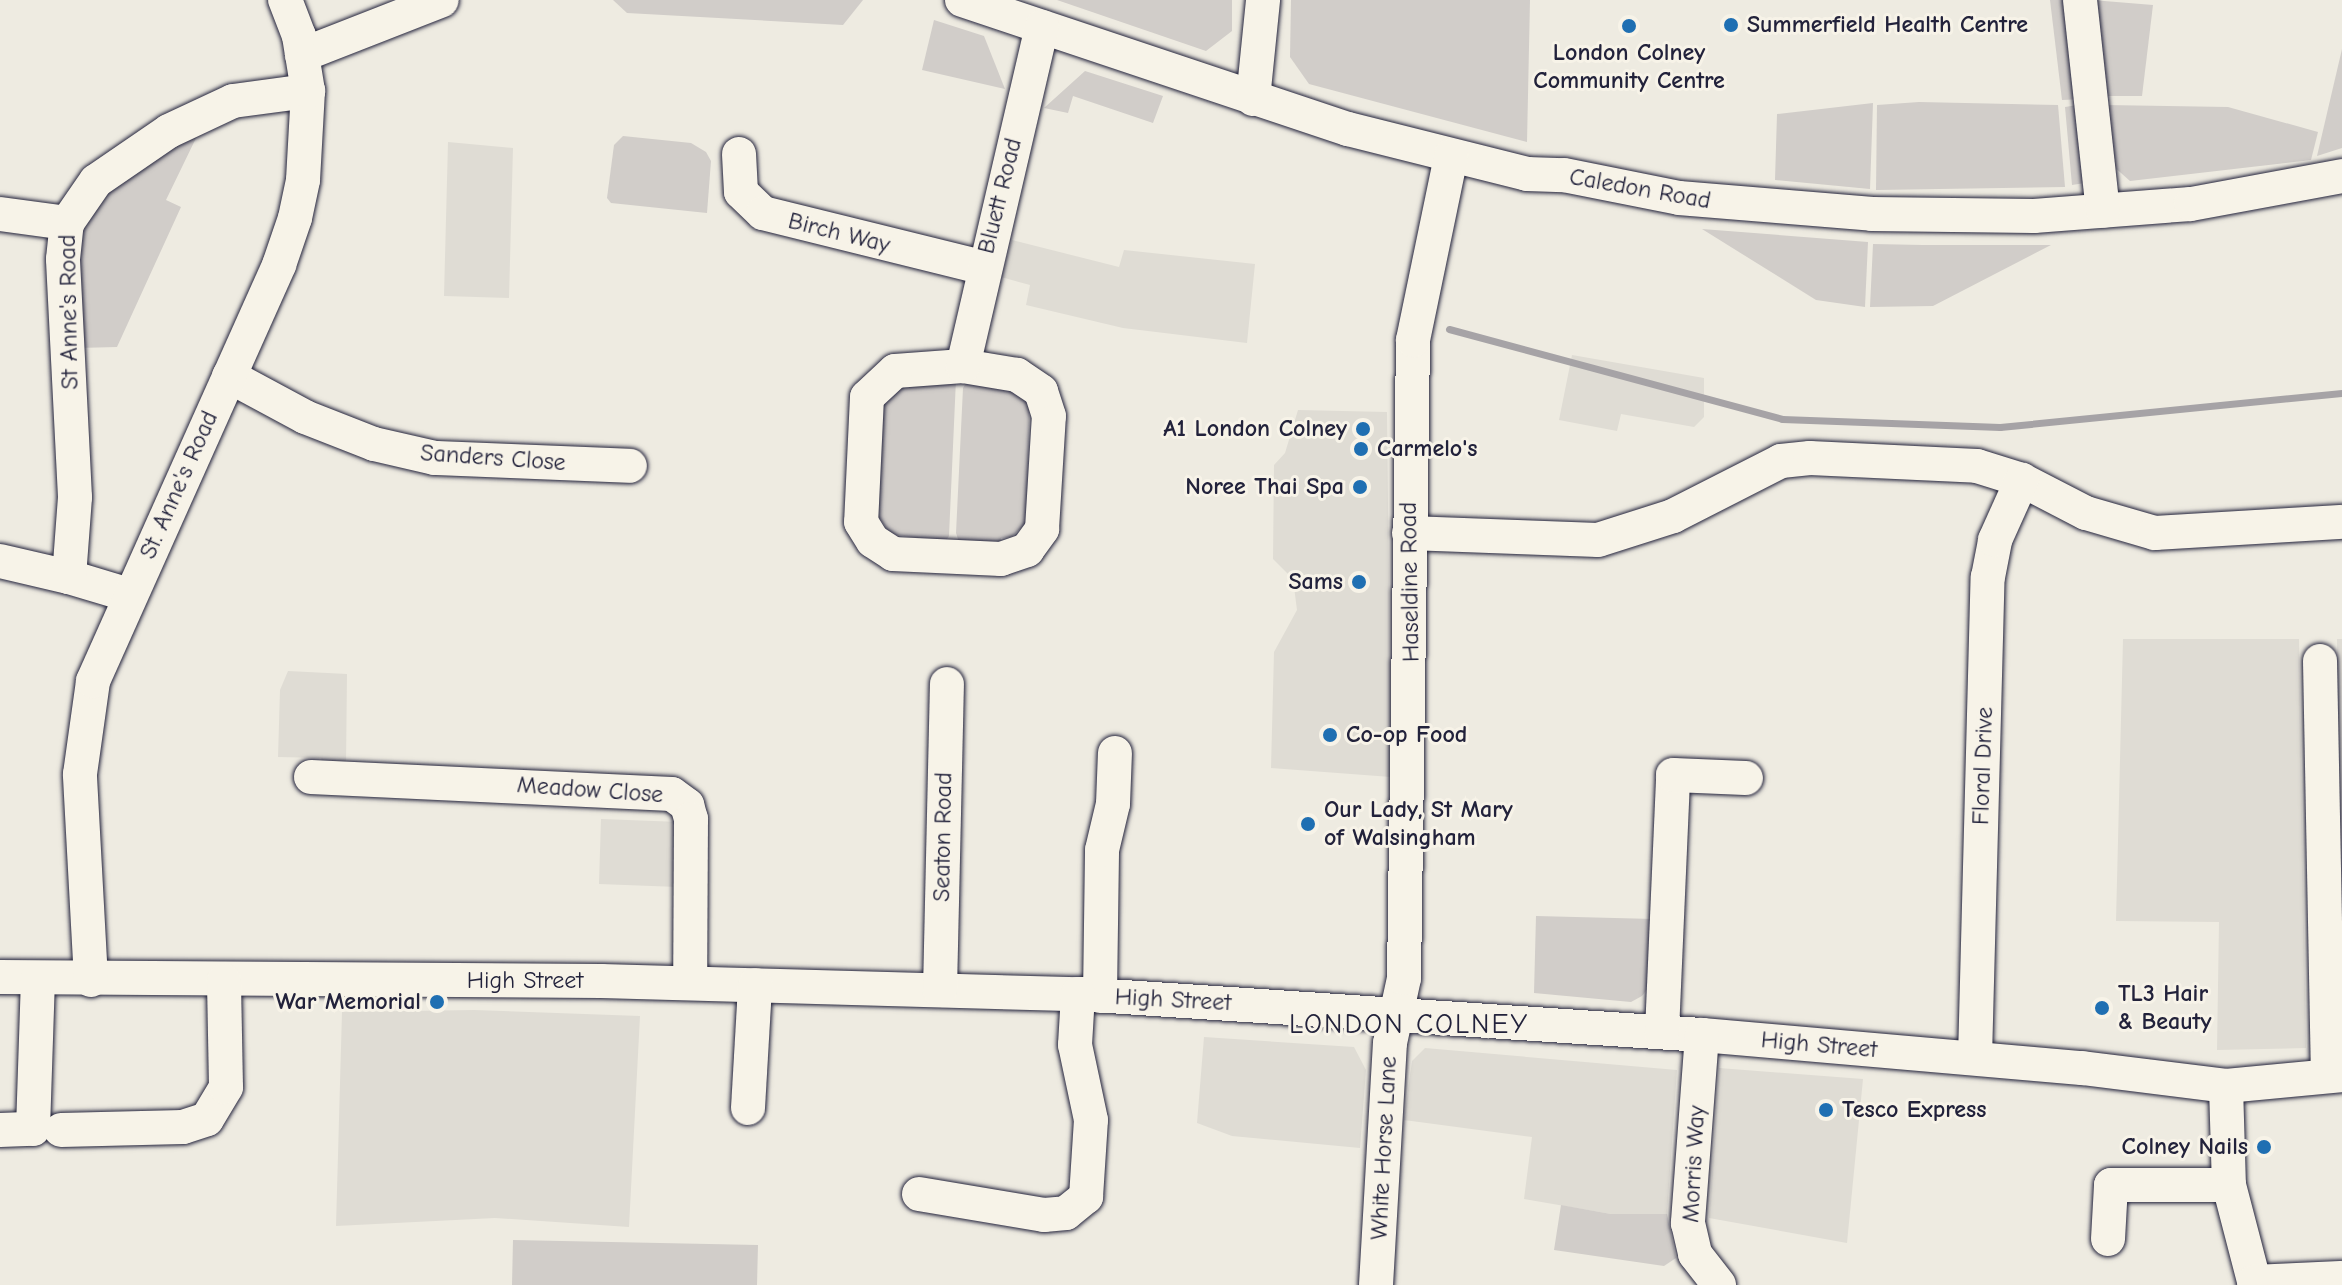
<!DOCTYPE html>
<style>
body{margin:0}
#map{position:relative;width:2342px;height:1285px;overflow:hidden;background:#eeebe1;font-family:"Comic Neue",sans-serif}
div>[style]{position:absolute}
.built>*{inset:0;background:#dfdcd4}
.green>*{inset:0;background:#d1cdc9}
.stream>*{height:7px;margin:-3.5px;padding:0 3.5px;transform-origin:3.5px;border-radius:3.5px;background:#a6a3a6}
.roads{filter:drop-shadow(0 0 2px #22223b) drop-shadow(0 0 2px #22223b)}
.minor>*{height:34px;margin:-17px;padding:0 17px;transform-origin:17px;border-radius:17px;background:#f7f3e8}
.dots>*{width:22px;height:22px;translate:-50% -50%;box-sizing:border-box;border:4px solid #f7f3e8;border-radius:50%}
span{translate:-50% -50%;white-space:nowrap;text-align:center;line-height:1.15;-webkit-text-stroke:6px #f7f3e8;paint-order:stroke}
.poi-label{font-size:24px;color:#22223b;font-weight:700}
.left{translate:0 -50%;text-align:left}
.right{translate:-100% -50%;text-align:right}
.street-label{font-size:24px;color:#22223b}
.quarter-label{font-size:28px;color:#22223b;letter-spacing:2px}
</style>
<div id="map">
<div class="built">
<div style="clip-path:polygon(448px 142px,513px 148px,509px 298px,444px 296px)"></div>
<div style="clip-path:polygon(1012px 240px,1119px 267px,1124px 250px,1255px 264px,1247px 343px,1123px 328px,1026px 305px,1030px 285px,1001px 277px)"></div>
<div style="clip-path:polygon(1572px 355px,1704px 378px,1704px 417px,1694px 427px,1621px 414px,1617px 431px,1559px 420px)"></div>
<div style="clip-path:polygon(1298px 410px,1387px 412px,1391px 777px,1271px 768px,1274px 652px,1297px 610px,1293px 579px,1273px 559px,1274px 465px,1285px 453px)"></div>
<div style="clip-path:polygon(2123px 639px,2299px 639px,2306px 1048px,2217px 1050px,2219px 922px,2116px 921px)"></div>
<div style="clip-path:polygon(2337px 639px,2342px 639px,2342px 915px)"></div>
<div style="clip-path:polygon(288px 671px,347px 674px,346px 766px,324px 765px,321px 758px,278px 757px,280px 690px)"></div>
<div style="clip-path:polygon(601px 819px,680px 822px,678px 887px,599px 884px)"></div>
<div style="clip-path:polygon(474px 1010px,640px 1016px,629px 1227px,495px 1218px,336px 1226px,342px 1012px)"></div>
<div style="clip-path:polygon(1204px 1037px,1354px 1047px,1366px 1070px,1360px 1148px,1232px 1136px,1197px 1123px)"></div>
<div style="clip-path:polygon(1425px 1048px,1677px 1070px,1667px 1214px,1611px 1214px,1524px 1199px,1532px 1137px,1404px 1120px,1412px 1061px)"></div>
<div style="clip-path:polygon(1719px 1068px,1863px 1079px,1847px 1243px,1709px 1218px)"></div>
</div>
<div class="green">
<div style="clip-path:polygon(613px 0,863px 0,843px 25px,627px 13px)"></div>
<div style="clip-path:polygon(1057px 0,1232px 0,1232px 31px,1206px 51px)"></div>
<div style="clip-path:polygon(1291px 0,1530px 0,1527px 142px,1309px 84px,1290px 57px)"></div>
<div style="clip-path:polygon(2050px 0,2070px 0,2084px 99px,2062px 100px)"></div>
<div style="clip-path:polygon(2092px 0,2153px 5px,2142px 96px,2106px 96px)"></div>
<div style="clip-path:polygon(934px 20px,984px 36px,1005px 89px,922px 70px)"></div>
<div style="clip-path:polygon(2342px 49px,2342px 148px,2317px 156px)"></div>
<div style="clip-path:polygon(1085px 71px,1163px 96px,1153px 123px,1073px 96px,1068px 113px,1044px 108px)"></div>
<div style="clip-path:polygon(1919px 102px,2058px 105px,2065px 187px,1876px 190px,1877px 105px)"></div>
<div style="clip-path:polygon(1873px 103px,1870px 189px,1775px 180px,1777px 114px)"></div>
<div style="clip-path:polygon(2084px 104px,2085px 183px,2072px 185px,2065px 107px)"></div>
<div style="clip-path:polygon(2106px 105px,2228px 107px,2318px 132px,2311px 160px,2130px 181px,2112px 165px)"></div>
<div style="clip-path:polygon(198px 134px,166px 200px,181px 207px,117px 347px,78px 348px,74px 278px,84px 220px,103px 190px,175px 141px)"></div>
<div style="clip-path:polygon(623px 136px,691px 143px,706px 152px,711px 161px,707px 213px,611px 203px,607px 198px,614px 145px)"></div>
<div style="clip-path:polygon(1702px 229px,1868px 242px,1865px 307px,1816px 300px)"></div>
<div style="clip-path:polygon(1873px 244px,1923px 245px,2051px 245px,1933px 306px,1870px 307px)"></div>
<div style="clip-path:polygon(956px 379px,949px 536px,942px 547px,918px 547px,918px 538px,891px 534px,878px 516px,884px 388px)"></div>
<div style="clip-path:polygon(969px 379px,1009px 382px,1029px 403px,1028px 522px,1011px 537px,1001px 538px,999px 549px,961px 548px,956px 533px,963px 388px)"></div>
<div style="clip-path:polygon(1536px 916px,1654px 919px,1649px 987px,1642px 996px,1631px 1002px,1534px 993px)"></div>
<div style="clip-path:polygon(1561px 1205px,1611px 1214px,1667px 1214px,1676px 1258px,1664px 1266px,1554px 1250px)"></div>
<div style="clip-path:polygon(513px 1240px,758px 1245px,757px 1285px,512px 1285px)"></div>
</div>
<div class="stream">
<div style="left:1449px;top:329px;width:345px;rotate:15.1deg"></div>
<div style="left:1782px;top:419px;width:218px;rotate:2.1deg"></div>
<div style="left:2000px;top:427px;width:344px;rotate:-5.7deg"></div>
</div>
<div class="roads">
<div class="minor">
<div style="left:962px;top:0;width:407px;rotate:18.5deg"></div>
<div style="left:1348px;top:129px;width:185px;rotate:14.1deg"></div>
<div style="left:1527px;top:174px;width:37px;rotate:2deg"></div>
<div style="left:1564px;top:175px;width:117px;rotate:11.3deg"></div>
<div style="left:1679px;top:198px;width:194px;rotate:4.7deg"></div>
<div style="left:1872px;top:214px;width:162px;rotate:0.7deg"></div>
<div style="left:2034px;top:216px;width:157px;rotate:-4.4deg"></div>
<div style="left:2191px;top:204px;width:154px;rotate:-10.5deg"></div>
<div style="left:2080px;top:0;width:212px;rotate:83.8deg"></div>
<div style="left:302px;top:55px;width:150px;rotate:-21.4deg"></div>
<div style="left:1253px;top:99px;width:100px;rotate:-84.2deg"></div>
<div style="left:739px;top:154px;width:38px;rotate:87deg"></div>
<div style="left:741px;top:192px;width:30px;rotate:44deg"></div>
<div style="left:763px;top:213px;width:226px;rotate:13.9deg"></div>
<div style="left:0;top:214px;width:68px;rotate:7.7deg"></div>
<div style="left:963px;top:366px;width:68px;rotate:175.8deg"></div>
<div style="left:895px;top:371px;width:38px;rotate:137deg"></div>
<div style="left:867px;top:397px;width:125px;rotate:92.7deg"></div>
<div style="left:861px;top:522px;width:22px;rotate:58deg"></div>
<div style="left:873px;top:541px;width:24px;rotate:33deg"></div>
<div style="left:893px;top:554px;width:108px;rotate:2.7deg"></div>
<div style="left:1001px;top:559px;width:28px;rotate:-19deg"></div>
<div style="left:1027px;top:550px;width:26px;rotate:-54deg"></div>
<div style="left:1042px;top:529px;width:113px;rotate:-86.5deg"></div>
<div style="left:1049px;top:416px;width:26px;rotate:-108deg"></div>
<div style="left:1041px;top:391px;width:29px;rotate:-146deg"></div>
<div style="left:1017px;top:375px;width:55px;rotate:-170.5deg"></div>
<div style="left:963px;top:366px;width:348px;rotate:-76.9deg"></div>
<div style="left:229px;top:376px;width:86px;rotate:28.3deg"></div>
<div style="left:305px;top:417px;width:74px;rotate:21.4deg"></div>
<div style="left:374px;top:444px;width:63px;rotate:12.9deg"></div>
<div style="left:435px;top:458px;width:195px;rotate:2.3deg"></div>
<div style="left:1409px;top:533px;width:189px;rotate:2.1deg"></div>
<div style="left:1598px;top:540px;width:79px;rotate:-17.7deg"></div>
<div style="left:1673px;top:516px;width:121px;rotate:-27deg"></div>
<div style="left:1781px;top:461px;width:29px;rotate:-6deg"></div>
<div style="left:1810px;top:458px;width:167px;rotate:2.7deg"></div>
<div style="left:1977px;top:466px;width:47px;rotate:17.3deg"></div>
<div style="left:2022px;top:480px;width:72px;rotate:27.3deg"></div>
<div style="left:2086px;top:513px;width:72px;rotate:16.2deg"></div>
<div style="left:2155px;top:533px;width:187px;rotate:-3.4deg"></div>
<div style="left:0;top:561px;width:71px;rotate:13.1deg"></div>
<div style="left:129px;top:595px;width:63px;rotate:-163.3deg"></div>
<div style="left:69px;top:577px;width:80px;rotate:-85.7deg"></div>
<div style="left:75px;top:497px;width:238px;rotate:-92.9deg"></div>
<div style="left:63px;top:259px;width:36px;rotate:-84deg"></div>
<div style="left:67px;top:223px;width:51px;rotate:-55.4deg"></div>
<div style="left:96px;top:181px;width:88px;rotate:-34.4deg"></div>
<div style="left:169px;top:131px;width:71px;rotate:-25.1deg"></div>
<div style="left:233px;top:101px;width:76px;rotate:-7.6deg"></div>
<div style="left:2320px;top:661px;width:415px;rotate:88.9deg"></div>
<div style="left:311px;top:777px;width:361px;rotate:2.7deg"></div>
<div style="left:672px;top:794px;width:19px;rotate:36deg"></div>
<div style="left:687px;top:805px;width:15px;rotate:74deg"></div>
<div style="left:691px;top:819px;width:164px;rotate:90.3deg"></div>
<div style="left:0;top:977px;width:601px;rotate:0.38deg"></div>
<div style="left:601px;top:981px;width:477px;rotate:1.6deg"></div>
<div style="left:1078px;top:994px;width:625px;rotate:3.76deg"></div>
<div style="left:1702px;top:1035px;width:381px;rotate:5deg"></div>
<div style="left:2082px;top:1068px;width:145px;rotate:7.1deg"></div>
<div style="left:2226px;top:1086px;width:117px;rotate:-5.4deg"></div>
<div style="left:91px;top:980px;width:206px;rotate:-93.1deg"></div>
<div style="left:80px;top:774px;width:94px;rotate:-82deg"></div>
<div style="left:93px;top:681px;width:456px;rotate:-65.9deg"></div>
<div style="left:279px;top:265px;width:50px;rotate:-71.2deg"></div>
<div style="left:295px;top:218px;width:39px;rotate:-78deg"></div>
<div style="left:303px;top:180px;width:89px;rotate:-86.8deg"></div>
<div style="left:308px;top:91px;width:56px;rotate:-99.3deg"></div>
<div style="left:299px;top:36px;width:39px;rotate:-111deg"></div>
<div style="left:940px;top:990px;width:306px;rotate:-88.7deg"></div>
<div style="left:1100px;top:996px;width:146px;rotate:-89.2deg"></div>
<div style="left:1102px;top:850px;width:47px;rotate:-76.6deg"></div>
<div style="left:1113px;top:804px;width:51px;rotate:-87.8deg"></div>
<div style="left:1662px;top:1032px;width:257px;rotate:-87.5deg"></div>
<div style="left:1673px;top:775px;width:73px;rotate:2.4deg"></div>
<div style="left:1702px;top:1035px;width:189px;rotate:94.3deg"></div>
<div style="left:1688px;top:1223px;width:32px;rotate:77deg"></div>
<div style="left:1695px;top:1254px;width:39px;rotate:52deg"></div>
<div style="left:1975px;top:1058px;width:481px;rotate:-88.5deg"></div>
<div style="left:1988px;top:577px;width:38px;rotate:-79deg"></div>
<div style="left:1995px;top:540px;width:66px;rotate:-65.8deg"></div>
<div style="left:2226px;top:1086px;width:99px;rotate:88.3deg"></div>
<div style="left:2229px;top:1185px;width:103px;rotate:75.4deg"></div>
<div style="left:748px;top:1108px;width:123px;rotate:-86.7deg"></div>
<div style="left:0;top:1130px;width:33px;rotate:-2deg"></div>
<div style="left:33px;top:1129px;width:151px;rotate:-88.1deg"></div>
<div style="left:61px;top:1130px;width:122px;rotate:-1.4deg"></div>
<div style="left:183px;top:1127px;width:25px;rotate:-18deg"></div>
<div style="left:207px;top:1119px;width:37px;rotate:-59deg"></div>
<div style="left:226px;top:1087px;width:106px;rotate:-91.1deg"></div>
<div style="left:919px;top:1194px;width:127px;rotate:9.5deg"></div>
<div style="left:1044px;top:1215px;width:22px;rotate:-5deg"></div>
<div style="left:1066px;top:1213px;width:26px;rotate:-39deg"></div>
<div style="left:1086px;top:1197px;width:77px;rotate:-86.3deg"></div>
<div style="left:1091px;top:1120px;width:77px;rotate:-102deg"></div>
<div style="left:1075px;top:1045px;width:51px;rotate:-86.6deg"></div>
<div style="left:2108px;top:1239px;width:54px;rotate:-86.8deg"></div>
<div style="left:2111px;top:1185px;width:118px"></div>
<div style="left:2254px;top:1282px;width:88px;rotate:-2.6deg"></div>
<div style="left:1376px;top:1285px;width:242px;rotate:-86.7deg"></div>
<div style="left:1390px;top:1043px;width:66px;rotate:-77.8deg"></div>
<div style="left:1404px;top:978px;width:638px;rotate:-89.19deg"></div>
<div style="left:1413px;top:340px;width:188px;rotate:-78.3deg"></div>
</div>
</div>
<div class="dots">
<div style="left:1731px;top:25px;background:#1f6fb2"></div>
<div style="left:1629px;top:26px;background:#1f6fb2"></div>
<div style="left:1363px;top:429px;background:#1f6fb2"></div>
<div style="left:1361px;top:449px;background:#1f6fb2"></div>
<div style="left:1360px;top:487px;background:#1f6fb2"></div>
<div style="left:1359px;top:582px;background:#1f6fb2"></div>
<div style="left:1330px;top:735px;background:#1f6fb2"></div>
<div style="left:1308px;top:824px;background:#1f6fb2"></div>
<div style="left:437px;top:1002px;background:#1f6fb2"></div>
<div style="left:2102px;top:1008px;background:#1f6fb2"></div>
<div style="left:1826px;top:1110px;background:#1f6fb2"></div>
<div style="left:2264px;top:1147px;background:#1f6fb2"></div>
</div>
<div class="poi-label">
<span class="left" style="left:1747px;top:25px">Summerfield Health Centre</span>
<span style="left:1629px;top:67px">London Colney<br>Community Centre</span>
<span class="right" style="left:1347px;top:429px">A1 London Colney</span>
<span class="left" style="left:1377px;top:449px">Carmelo's</span>
<span class="right" style="left:1344px;top:487px">Noree Thai Spa</span>
<span class="right" style="left:1343px;top:582px">Sams</span>
<span class="left" style="left:1346px;top:735px">Co-op Food</span>
<span class="left" style="left:1324px;top:824px">Our Lady, St Mary<br>of Walsingham</span>
<span class="left" style="left:2118px;top:1008px">TL3 Hair<br>&amp; Beauty</span>
<span class="right" style="left:421px;top:1002px">War Memorial</span>
<span class="left" style="left:1842px;top:1110px">Tesco Express</span>
<span class="right" style="left:2248px;top:1147px">Colney Nails</span>
</div>
<div class="street-label">
<span style="left:1640px;top:189px;rotate:10deg">Caledon Road</span>
<span style="left:1000px;top:196px;rotate:-76deg">Bluett Road</span>
<span style="left:839px;top:233px;rotate:14deg">Birch Way</span>
<span style="left:69px;top:312px;rotate:-91deg">St Anne's Road</span>
<span style="left:493px;top:458px;rotate:4deg">Sanders Close</span>
<span style="left:179px;top:485px;rotate:-66deg">St. Anne's Road</span>
<span style="left:1410px;top:582px;rotate:-91deg">Haseldine Road</span>
<span style="left:1983px;top:766px;rotate:-88deg">Floral Drive</span>
<span style="left:590px;top:790px;rotate:4deg">Meadow Close</span>
<span style="left:943px;top:837px;rotate:-89deg">Seaton Road</span>
<span style="left:525px;top:981px">High Street</span>
<span style="left:1173px;top:1000px;rotate:3deg">High Street</span>
<span style="left:1819px;top:1045px;rotate:5deg">High Street</span>
<span style="left:1384px;top:1148px;rotate:-87deg">White Horse Lane</span>
<span style="left:1694px;top:1164px;rotate:-87deg">Morris Way</span>
</div>
<div class="quarter-label">
<span style="left:1409px;top:1024px">LONDON COLNEY</span>
</div>
</div>
